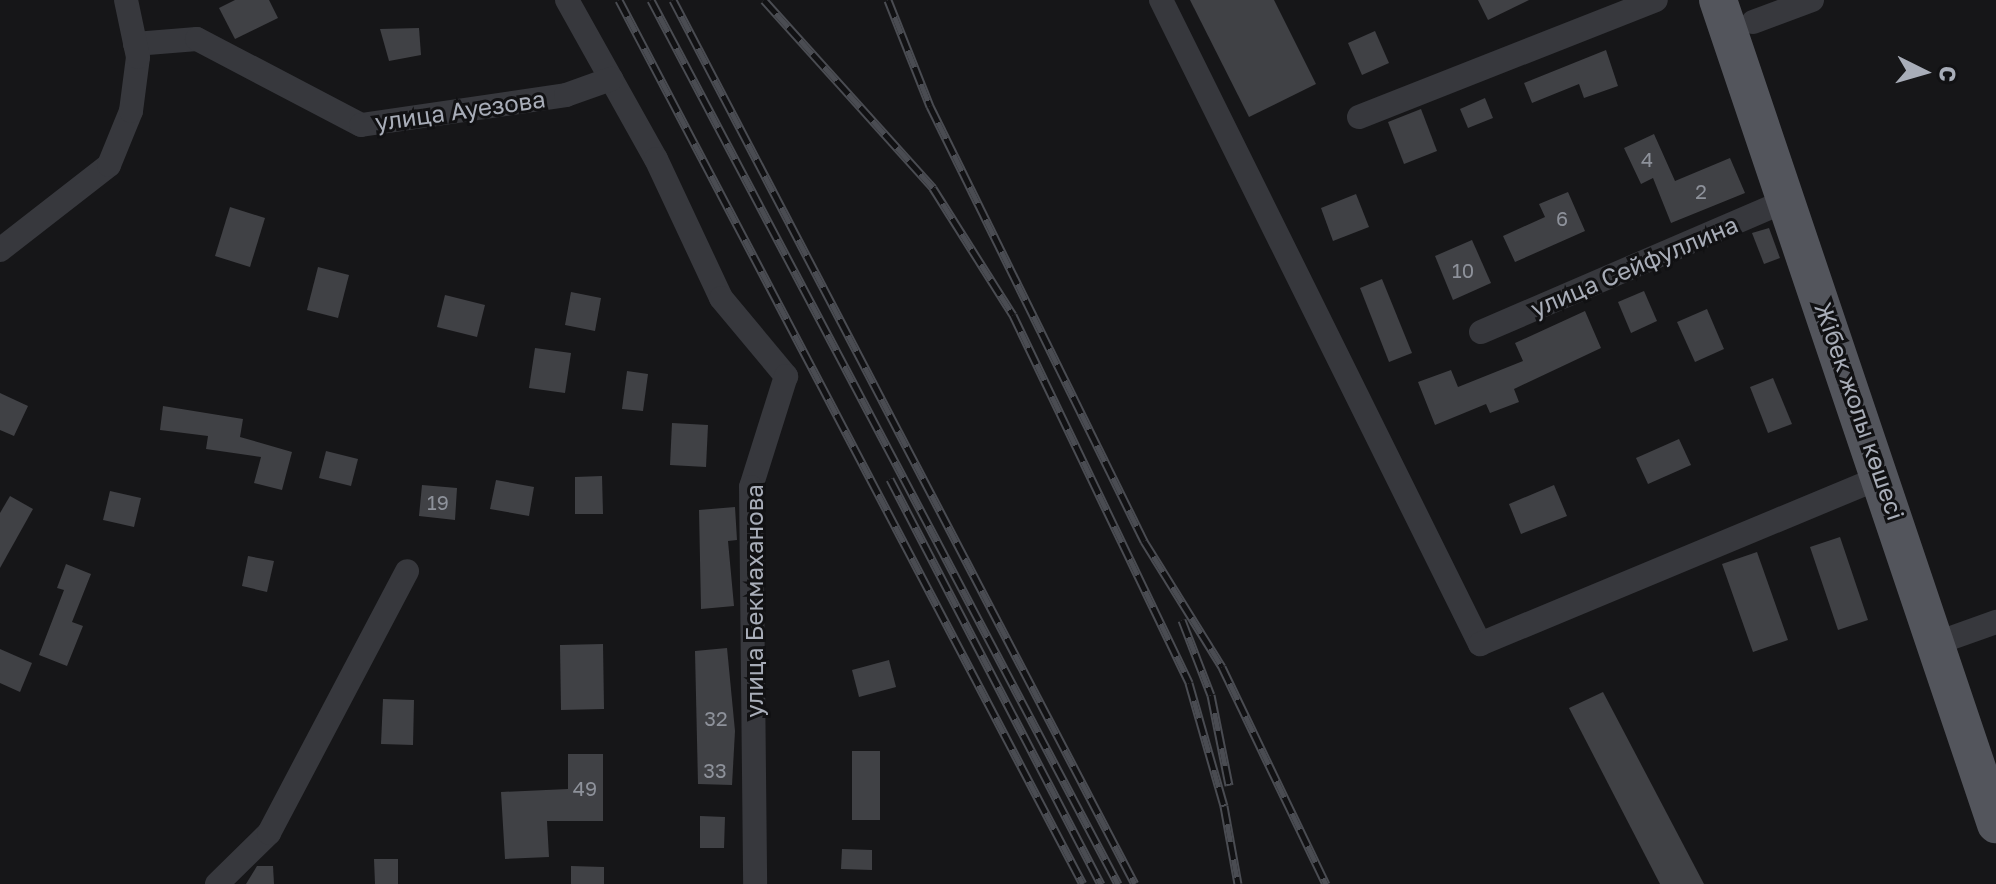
<!DOCTYPE html>
<meta charset="utf-8">
<style>
body{margin:0}
#map{position:relative;width:1996px;height:884px;overflow:hidden;background:#161618;font-family:"Golos Text",sans-serif}
div>[style]{position:absolute}
.building>*{inset:0;background:#404145}
.minor>*{height:24px;margin:-12px;padding:0 12px;transform-origin:12px;border-radius:12px;background:#37383d}
.primary>*{height:38px;margin:-19px;padding:0 19px;transform-origin:19px;border-radius:19px;background:#53555c}
.rail>*{height:9px;margin-top:-4.5px;transform-origin:0;background:repeating-linear-gradient(90deg,#111113 0 18px,#4a4c52 0 36px);box-sizing:border-box;border-block:2px solid #4a4c52}
span{translate:-50% -50%;white-space:nowrap;text-align:center;line-height:1.15;-webkit-text-stroke:6px #111113;paint-order:stroke}
.number-label{font-size:20px;color:#8e929b}
.number-label span{-webkit-text-stroke-width:0}
.street-label{font-size:24px;color:#a8adb8}
.north{position:absolute;left:1884px;top:32px;width:80px;height:80px;-webkit-text-stroke:6px #111113;paint-order:stroke;rotate:95deg;font-size:22px;font-weight:700;line-height:32px;text-align:center;color:#a8adb8}
.north::after{content:'';display:block;margin:auto;width:28px;height:36px;background:#a8adb8;clip-path:polygon(50% 0,100% 100%,50% 72%,0 100%)}
</style>
<div id="map">
<div class="building">
<div style="clip-path:polygon(235px 0,269px 0,278px 18px,235px 39px,219px 8px)"></div>
<div style="clip-path:polygon(1190px 0,1274px 0,1316px 84px,1249px 117px)"></div>
<div style="clip-path:polygon(1478px 0,1529px 0,1488px 20px)"></div>
<div style="clip-path:polygon(419px 28px,421px 55px,389px 61px,380px 29px)"></div>
<div style="clip-path:polygon(1375px 31px,1389px 63px,1362px 75px,1348px 43px)"></div>
<div style="clip-path:polygon(1606px 50px,1618px 86px,1584px 98px,1579px 84px,1532px 103px,1524px 83px)"></div>
<div style="clip-path:polygon(1485px 98px,1493px 118px,1468px 128px,1460px 109px)"></div>
<div style="clip-path:polygon(1421px 109px,1437px 151px,1404px 164px,1388px 122px)"></div>
<div style="clip-path:polygon(1654px 134px,1675px 181px,1730px 158px,1745px 193px,1671px 223px,1653px 178px,1641px 184px,1624px 148px)"></div>
<div style="clip-path:polygon(1568px 192px,1585px 231px,1515px 262px,1503px 236px,1545px 217px,1539px 204px)"></div>
<div style="clip-path:polygon(1356px 194px,1369px 227px,1333px 241px,1321px 208px)"></div>
<div style="clip-path:polygon(230px 207px,265px 218px,250px 267px,215px 256px)"></div>
<div style="clip-path:polygon(1769px 228px,1780px 258px,1764px 264px,1752px 233px)"></div>
<div style="clip-path:polygon(1472px 240px,1491px 283px,1453px 300px,1435px 256px)"></div>
<div style="clip-path:polygon(318px 267px,349px 275px,338px 318px,307px 310px)"></div>
<div style="clip-path:polygon(1382px 279px,1412px 353px,1389px 362px,1360px 288px)"></div>
<div style="clip-path:polygon(1644px 291px,1657px 321px,1631px 333px,1618px 302px)"></div>
<div style="clip-path:polygon(571px 292px,601px 298px,595px 331px,565px 325px)"></div>
<div style="clip-path:polygon(445px 295px,485px 305px,477px 337px,437px 327px)"></div>
<div style="clip-path:polygon(1707px 309px,1724px 349px,1695px 362px,1677px 322px)"></div>
<div style="clip-path:polygon(1585px 311px,1601px 348px,1514px 389px,1519px 402px,1490px 413px,1486px 404px,1435px 425px,1418px 382px,1451px 370px,1458px 387px,1523px 361px,1515px 343px)"></div>
<div style="clip-path:polygon(535px 348px,571px 353px,565px 393px,529px 388px)"></div>
<div style="clip-path:polygon(627px 371px,648px 374px,643px 411px,622px 409px)"></div>
<div style="clip-path:polygon(1773px 378px,1792px 424px,1768px 433px,1750px 387px)"></div>
<div style="clip-path:polygon(0 393px,28px 406px,14px 436px,0 430px)"></div>
<div style="clip-path:polygon(163px 406px,243px 419px,240px 437px,292px 452px,282px 490px,254px 483px,261px 457px,206px 449px,208px 436px,160px 430px)"></div>
<div style="clip-path:polygon(672px 423px,708px 425px,706px 467px,670px 465px)"></div>
<div style="clip-path:polygon(1679px 439px,1691px 465px,1648px 484px,1636px 458px)"></div>
<div style="clip-path:polygon(326px 451px,358px 459px,351px 486px,319px 478px)"></div>
<div style="clip-path:polygon(602px 476px,603px 514px,575px 514px,575px 477px)"></div>
<div style="clip-path:polygon(496px 480px,534px 487px,529px 516px,490px 509px)"></div>
<div style="clip-path:polygon(422px 485px,457px 488px,455px 520px,419px 516px)"></div>
<div style="clip-path:polygon(1554px 485px,1567px 516px,1521px 534px,1509px 504px)"></div>
<div style="clip-path:polygon(110px 491px,141px 498px,134px 527px,103px 520px)"></div>
<div style="clip-path:polygon(10px 496px,33px 509px,0 568px,0 513px)"></div>
<div style="clip-path:polygon(735px 507px,737px 540px,728px 541px,734px 606px,701px 609px,699px 510px)"></div>
<div style="clip-path:polygon(1840px 537px,1868px 620px,1838px 630px,1810px 547px)"></div>
<div style="clip-path:polygon(1757px 552px,1788px 640px,1753px 652px,1722px 564px)"></div>
<div style="clip-path:polygon(248px 556px,274px 561px,267px 592px,242px 586px)"></div>
<div style="clip-path:polygon(66px 564px,91px 574px,72px 622px,83px 626px,67px 666px,39px 655px,64px 590px,57px 588px)"></div>
<div style="clip-path:polygon(603px 644px,604px 709px,561px 710px,560px 645px)"></div>
<div style="clip-path:polygon(727px 648px,735px 731px,732px 785px,698px 784px,695px 651px)"></div>
<div style="clip-path:polygon(0 649px,32px 663px,20px 692px,0 683px)"></div>
<div style="clip-path:polygon(889px 660px,896px 687px,859px 697px,852px 670px)"></div>
<div style="clip-path:polygon(1603px 692px,1704px 884px,1660px 884px,1569px 708px)"></div>
<div style="clip-path:polygon(383px 699px,414px 700px,413px 745px,381px 744px)"></div>
<div style="clip-path:polygon(852px 751px,880px 751px,880px 820px,852px 820px)"></div>
<div style="clip-path:polygon(568px 754px,603px 754px,603px 821px,547px 821px,549px 857px,505px 859px,501px 792px,568px 789px)"></div>
<div style="clip-path:polygon(700px 816px,725px 817px,724px 848px,700px 848px)"></div>
<div style="clip-path:polygon(842px 849px,872px 850px,872px 870px,841px 869px)"></div>
<div style="clip-path:polygon(374px 859px,398px 859px,398px 884px,375px 884px)"></div>
<div style="clip-path:polygon(257px 866px,273px 866px,274px 884px,246px 884px)"></div>
<div style="clip-path:polygon(571px 866px,604px 867px,604px 884px,571px 884px)"></div>
</div>
<div class="minor">
<div style="left:567px;top:0;width:182px;rotate:60.8deg"></div>
<div style="left:656px;top:159px;width:153px;rotate:64.9deg"></div>
<div style="left:721px;top:298px;width:102px;rotate:50.2deg"></div>
<div style="left:786px;top:376px;width:116px;rotate:107.5deg"></div>
<div style="left:751px;top:487px;width:397px;rotate:89.4deg"></div>
<div style="left:1161px;top:0;width:719px;rotate:63.65deg"></div>
<div style="left:1480px;top:644px;width:437px;rotate:-22.6deg"></div>
<div style="left:1753px;top:22px;width:63px;rotate:-20.4deg"></div>
<div style="left:135px;top:44px;width:62px;rotate:-4.6deg"></div>
<div style="left:197px;top:39px;width:185px;rotate:27.7deg"></div>
<div style="left:361px;top:125px;width:207px;rotate:-8.3deg"></div>
<div style="left:566px;top:95px;width:48px;rotate:-19.6deg"></div>
<div style="left:1359px;top:117px;width:319px;rotate:-21.5deg"></div>
<div style="left:0;top:250px;width:138px;rotate:-37.9deg"></div>
<div style="left:109px;top:165px;width:58px;rotate:-67.8deg"></div>
<div style="left:131px;top:111px;width:54px;rotate:-82.6deg"></div>
<div style="left:138px;top:57px;width:58px;rotate:-101.9deg"></div>
<div style="left:1481px;top:332px;width:334px;rotate:-23.3deg"></div>
<div style="left:1937px;top:643px;width:63px;rotate:-19.6deg"></div>
<div style="left:217px;top:884px;width:73px;rotate:-44.4deg"></div>
<div style="left:269px;top:833px;width:296px;rotate:-62.2deg"></div>
</div>
<div class="primary">
<div style="left:1718px;top:0;width:870px;rotate:71.36deg"></div>
</div>
<div class="rail">
<div style="left:619px;top:0;width:998px;rotate:62.31deg"></div>
<div style="left:651px;top:0;width:1000px;rotate:62.15deg"></div>
<div style="left:673px;top:0;width:997px;rotate:62.41deg"></div>
<div style="left:764px;top:0;width:253px;rotate:48deg"></div>
<div style="left:933px;top:188px;width:150px;rotate:57.8deg"></div>
<div style="left:1013px;top:315px;width:408px;rotate:64.4deg"></div>
<div style="left:1189px;top:683px;width:128px;rotate:74.1deg"></div>
<div style="left:1224px;top:806px;width:79px;rotate:79.8deg"></div>
<div style="left:888px;top:0;width:114px;rotate:68.4deg"></div>
<div style="left:930px;top:106px;width:485px;rotate:63.8deg"></div>
<div style="left:1144px;top:541px;width:148px;rotate:58.2deg"></div>
<div style="left:1222px;top:667px;width:241px;rotate:64.4deg"></div>
<div style="left:890px;top:479px;width:457px;rotate:62.5deg"></div>
<div style="left:1182px;top:620px;width:80px;rotate:68.9deg"></div>
<div style="left:1211px;top:695px;width:92px;rotate:78.7deg"></div>
</div>
<div class="number-label">
<span style="left:1647px;top:159px">4</span>
<span style="left:1701px;top:191px">2</span>
<span style="left:1562px;top:218px">6</span>
<span style="left:1463px;top:270px">10</span>
<span style="left:438px;top:502px">19</span>
<span style="left:716px;top:718px">32</span>
<span style="left:715px;top:770px">33</span>
<span style="left:585px;top:788px">49</span>
</div>
<div class="street-label">
<span style="left:460px;top:110px;rotate:-8deg">улица Ауезова</span>
<span style="left:1634px;top:266px;rotate:-23deg">улица Сейфуллина</span>
<span style="left:1860px;top:411px;rotate:71deg">Жібек жолы көшесі</span>
<span style="left:754px;top:601px;rotate:-90deg">улица Бекмаханова</span>
</div>
<div class="north">С</div>
</div>
